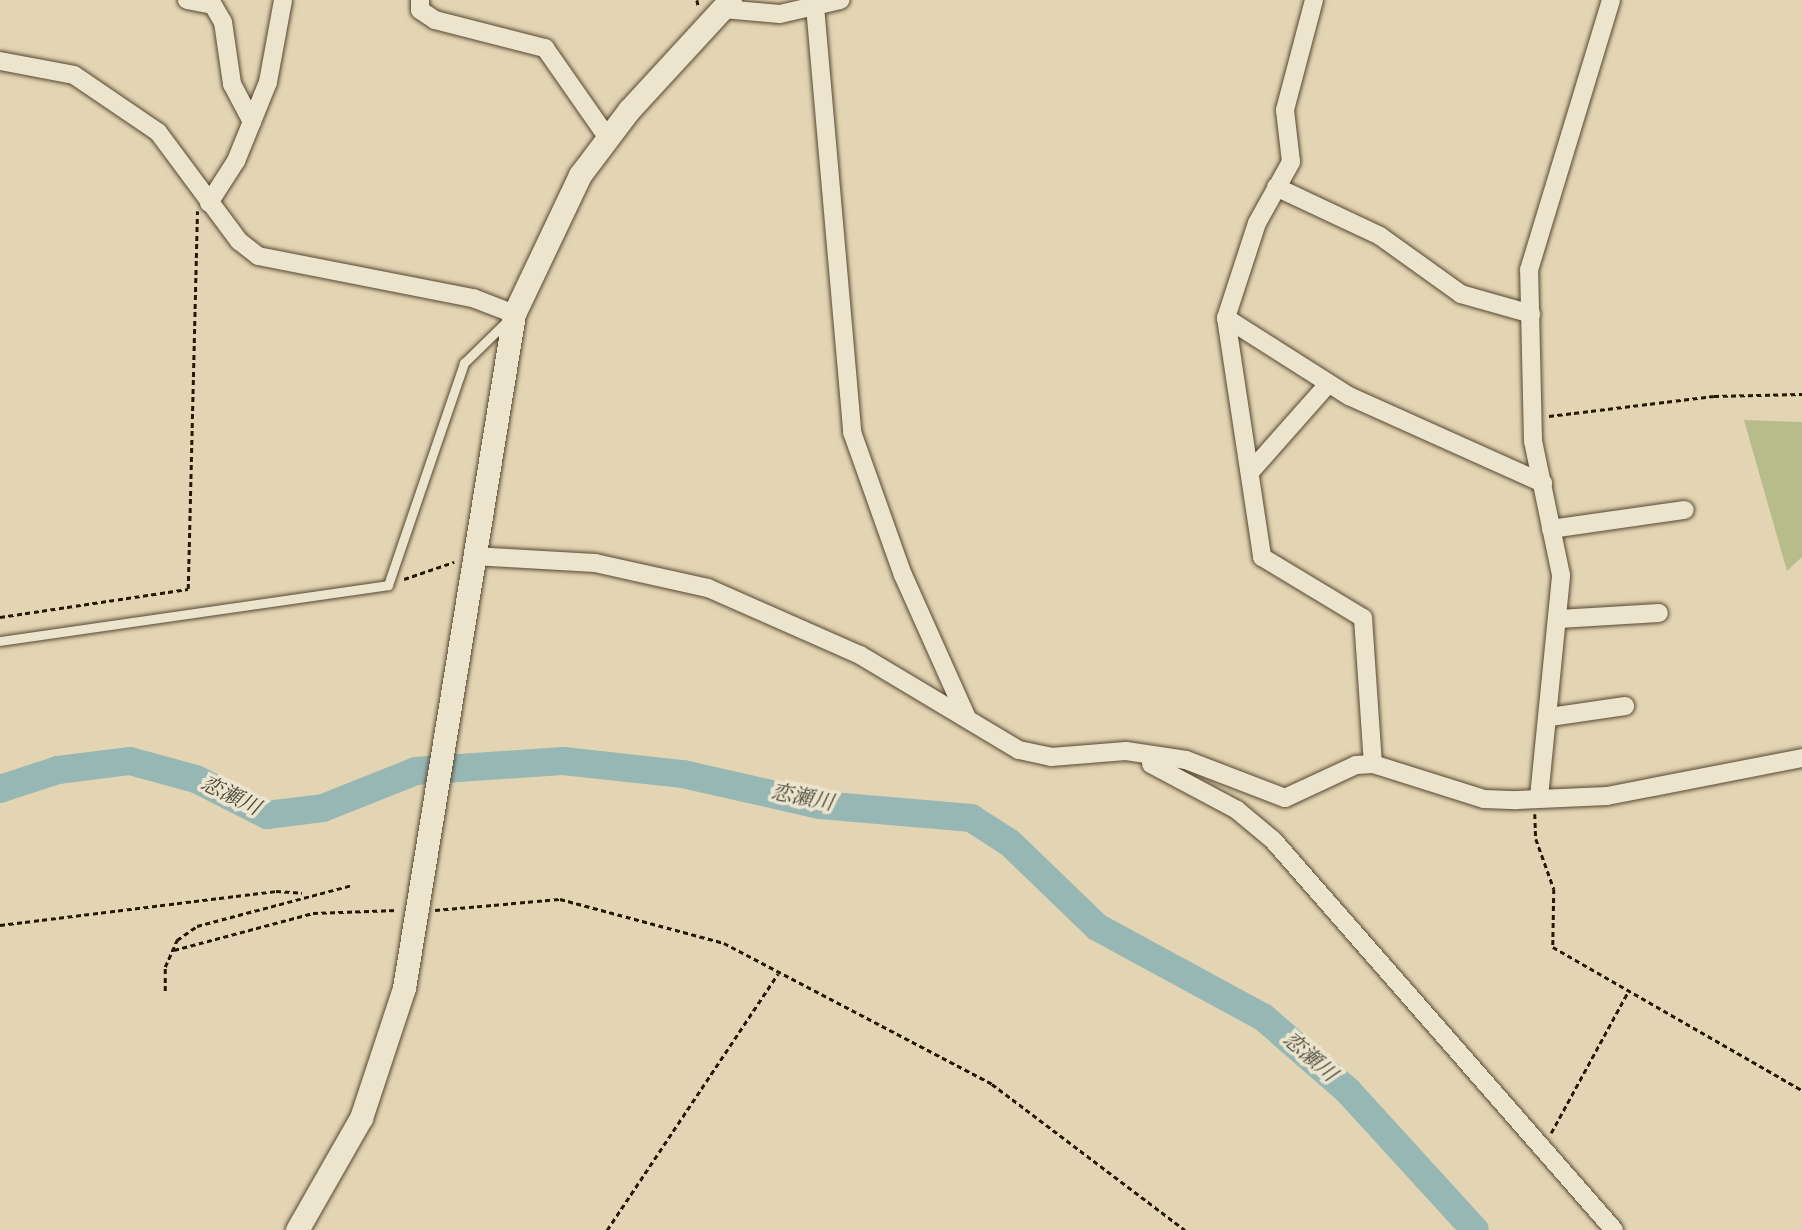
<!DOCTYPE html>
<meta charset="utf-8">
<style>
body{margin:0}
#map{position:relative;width:1802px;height:1230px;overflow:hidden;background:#e3d5b3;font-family:"Old Standard TT","Noto Serif JP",serif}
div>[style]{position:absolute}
.green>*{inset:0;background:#b7bc8a}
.river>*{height:28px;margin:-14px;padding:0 14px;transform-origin:14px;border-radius:14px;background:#97b7b5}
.path>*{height:2.5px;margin-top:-1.25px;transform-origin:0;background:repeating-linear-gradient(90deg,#261807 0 5px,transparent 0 8.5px)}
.roads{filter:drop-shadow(0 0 2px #554732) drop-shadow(0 0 2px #554732)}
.service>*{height:9px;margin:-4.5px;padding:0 4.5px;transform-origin:4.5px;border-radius:4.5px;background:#ede4ce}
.minor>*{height:18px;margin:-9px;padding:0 9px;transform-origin:9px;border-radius:9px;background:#ede4ce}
.tertiary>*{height:23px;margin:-11.5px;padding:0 11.5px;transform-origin:11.5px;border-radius:11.5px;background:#ede4ce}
span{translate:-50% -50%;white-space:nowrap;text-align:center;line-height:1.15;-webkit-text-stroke:7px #ede4ce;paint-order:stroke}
.water-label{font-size:21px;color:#48483b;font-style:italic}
</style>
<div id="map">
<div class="green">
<div style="clip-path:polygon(1744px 420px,1802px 422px,1802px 557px,1787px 571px)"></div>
</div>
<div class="river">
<div style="left:0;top:789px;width:61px;rotate:-18.1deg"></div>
<div style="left:58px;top:770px;width:73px;rotate:-7.1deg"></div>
<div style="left:130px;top:761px;width:68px;rotate:15.3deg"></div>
<div style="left:196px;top:779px;width:80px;rotate:26.9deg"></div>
<div style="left:267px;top:815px;width:56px;rotate:-7.1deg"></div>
<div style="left:323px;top:808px;width:100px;rotate:-21.7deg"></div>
<div style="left:416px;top:771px;width:147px;rotate:-3.9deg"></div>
<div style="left:563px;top:761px;width:121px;rotate:6.2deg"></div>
<div style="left:683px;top:774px;width:140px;rotate:12.8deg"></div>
<div style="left:820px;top:805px;width:152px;rotate:4.9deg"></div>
<div style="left:971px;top:818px;width:46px;rotate:32.7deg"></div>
<div style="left:1010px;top:843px;width:121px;rotate:44deg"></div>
<div style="left:1097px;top:927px;width:189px;rotate:28.5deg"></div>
<div style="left:1263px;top:1017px;width:113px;rotate:41deg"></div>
<div style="left:1348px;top:1091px;width:188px;rotate:47.6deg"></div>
</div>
<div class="path">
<div style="left:697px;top:0;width:8px;rotate:76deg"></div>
<div style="left:1549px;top:416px;width:166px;rotate:-6.9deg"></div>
<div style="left:1714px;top:396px;width:88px;rotate:-1.3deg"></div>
<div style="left:404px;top:579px;width:53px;rotate:-18.8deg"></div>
<div style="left:0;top:617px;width:190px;rotate:-8.5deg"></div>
<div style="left:188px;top:589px;width:378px;rotate:-88.6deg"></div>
<div style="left:1535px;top:814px;width:25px;rotate:88deg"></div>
<div style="left:1536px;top:839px;width:53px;rotate:70.2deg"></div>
<div style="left:1554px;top:889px;width:58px;rotate:91deg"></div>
<div style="left:1553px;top:947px;width:287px;rotate:29.9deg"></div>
<div style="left:435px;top:910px;width:125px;rotate:-5deg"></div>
<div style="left:560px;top:899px;width:170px;rotate:15deg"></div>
<div style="left:724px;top:943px;width:303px;rotate:27.7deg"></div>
<div style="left:992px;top:1084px;width:242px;rotate:37.1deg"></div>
<div style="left:0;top:925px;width:278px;rotate:-7deg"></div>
<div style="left:276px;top:891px;width:26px;rotate:4deg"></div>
<div style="left:174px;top:950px;width:144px;rotate:-14.9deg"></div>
<div style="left:313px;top:913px;width:84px;rotate:-2deg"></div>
<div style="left:165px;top:991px;width:24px;rotate:-90deg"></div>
<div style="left:165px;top:967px;width:30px;rotate:-66deg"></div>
<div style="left:177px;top:940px;width:24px;rotate:-35deg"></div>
<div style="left:197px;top:926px;width:160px;rotate:-14.8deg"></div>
<div style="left:1551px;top:1133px;width:161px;rotate:-61.4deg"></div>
<div style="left:607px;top:1230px;width:308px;rotate:-56.3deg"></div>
</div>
<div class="roads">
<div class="service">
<div style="left:0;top:641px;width:392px;rotate:-8.2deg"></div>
<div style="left:388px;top:585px;width:235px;rotate:-71.1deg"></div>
<div style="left:464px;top:363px;width:62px;rotate:-44.3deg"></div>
</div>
<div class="minor">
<div style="left:187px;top:0;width:26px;rotate:11deg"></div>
<div style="left:213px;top:5px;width:20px;rotate:60deg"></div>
<div style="left:223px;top:22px;width:63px;rotate:81.7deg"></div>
<div style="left:232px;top:84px;width:43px;rotate:62.2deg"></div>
<div style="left:420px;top:0;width:10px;rotate:90deg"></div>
<div style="left:420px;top:10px;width:18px;rotate:34deg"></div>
<div style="left:435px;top:20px;width:114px;rotate:14.3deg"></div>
<div style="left:545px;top:48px;width:108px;rotate:55.1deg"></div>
<div style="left:1314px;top:0;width:114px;rotate:104.8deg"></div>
<div style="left:1285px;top:110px;width:52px;rotate:83.4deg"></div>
<div style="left:1291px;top:162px;width:70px;rotate:119.1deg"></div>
<div style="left:1257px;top:223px;width:100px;rotate:108.1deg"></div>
<div style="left:1226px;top:318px;width:242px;rotate:81.4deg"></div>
<div style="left:1262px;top:557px;width:118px;rotate:31.1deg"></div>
<div style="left:1363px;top:618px;width:146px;rotate:86.1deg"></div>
<div style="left:815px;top:6px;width:428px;rotate:85deg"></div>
<div style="left:852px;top:432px;width:152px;rotate:70.4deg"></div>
<div style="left:903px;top:575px;width:157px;rotate:65.9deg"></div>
<div style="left:723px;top:9px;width:57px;rotate:5deg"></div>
<div style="left:780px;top:14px;width:62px;rotate:-13.1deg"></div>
<div style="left:0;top:61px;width:75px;rotate:10.7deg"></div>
<div style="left:74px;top:75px;width:102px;rotate:34.2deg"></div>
<div style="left:158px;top:132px;width:136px;rotate:53.4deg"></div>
<div style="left:239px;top:241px;width:24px;rotate:38deg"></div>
<div style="left:258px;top:256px;width:219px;rotate:11.1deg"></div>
<div style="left:473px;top:298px;width:44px;rotate:21.3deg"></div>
<div style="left:1276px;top:187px;width:115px;rotate:25.2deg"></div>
<div style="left:1380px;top:236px;width:100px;rotate:35.6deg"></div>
<div style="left:1461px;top:294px;width:73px;rotate:15.9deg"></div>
<div style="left:209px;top:203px;width:50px;rotate:-57.3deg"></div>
<div style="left:236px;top:161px;width:85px;rotate:-67.9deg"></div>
<div style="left:268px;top:82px;width:83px;rotate:-79.6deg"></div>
<div style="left:1226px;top:318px;width:146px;rotate:32.4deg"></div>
<div style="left:1349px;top:396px;width:213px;rotate:24.2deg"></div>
<div style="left:1252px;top:470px;width:115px;rotate:-48.5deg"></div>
<div style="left:1551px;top:529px;width:135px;rotate:-8.1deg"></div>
<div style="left:473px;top:556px;width:122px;rotate:3.3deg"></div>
<div style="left:595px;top:563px;width:116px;rotate:12.5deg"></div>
<div style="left:708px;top:588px;width:166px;rotate:23.8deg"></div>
<div style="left:860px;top:655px;width:185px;rotate:30.9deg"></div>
<div style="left:1019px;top:750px;width:33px;rotate:12deg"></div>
<div style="left:1051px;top:757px;width:75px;rotate:-4.6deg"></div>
<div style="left:1126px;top:751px;width:61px;rotate:8.5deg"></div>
<div style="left:1186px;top:760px;width:106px;rotate:21deg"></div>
<div style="left:1285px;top:798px;width:78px;rotate:-24.9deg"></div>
<div style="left:1356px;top:765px;width:17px;rotate:-3deg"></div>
<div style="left:1373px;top:764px;width:116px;rotate:17.5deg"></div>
<div style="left:1484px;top:799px;width:33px;rotate:2deg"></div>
<div style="left:1517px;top:800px;width:90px;rotate:-2.5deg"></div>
<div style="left:1607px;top:796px;width:199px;rotate:-11deg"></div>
<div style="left:1559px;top:619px;width:100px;rotate:-3.4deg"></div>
<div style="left:1550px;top:717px;width:76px;rotate:-8.3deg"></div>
<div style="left:1151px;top:764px;width:98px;rotate:28.1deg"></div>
<div style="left:1237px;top:810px;width:47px;rotate:39.8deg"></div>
<div style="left:1273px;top:840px;width:518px;rotate:48.83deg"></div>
<div style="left:1539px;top:797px;width:223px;rotate:-84.3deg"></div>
<div style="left:1561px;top:575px;width:137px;rotate:-101.8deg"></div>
<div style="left:1533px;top:441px;width:171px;rotate:-91.3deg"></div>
<div style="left:1529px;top:270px;width:282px;rotate:-73.1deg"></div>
</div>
<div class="tertiary">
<div style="left:297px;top:1230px;width:129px;rotate:-60.3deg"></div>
<div style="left:361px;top:1118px;width:137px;rotate:-71.7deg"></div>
<div style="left:404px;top:988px;width:683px;rotate:-80.73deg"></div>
<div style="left:514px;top:314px;width:154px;rotate:-64.6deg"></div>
<div style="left:580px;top:175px;width:81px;rotate:-53deg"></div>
<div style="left:629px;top:110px;width:149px;rotate:-47.4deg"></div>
</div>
</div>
<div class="water-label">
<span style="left:230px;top:797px;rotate:26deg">恋瀬川</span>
<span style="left:802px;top:799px;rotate:11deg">恋瀬川</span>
<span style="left:1309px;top:1058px;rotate:41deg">恋瀬川</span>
</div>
</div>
